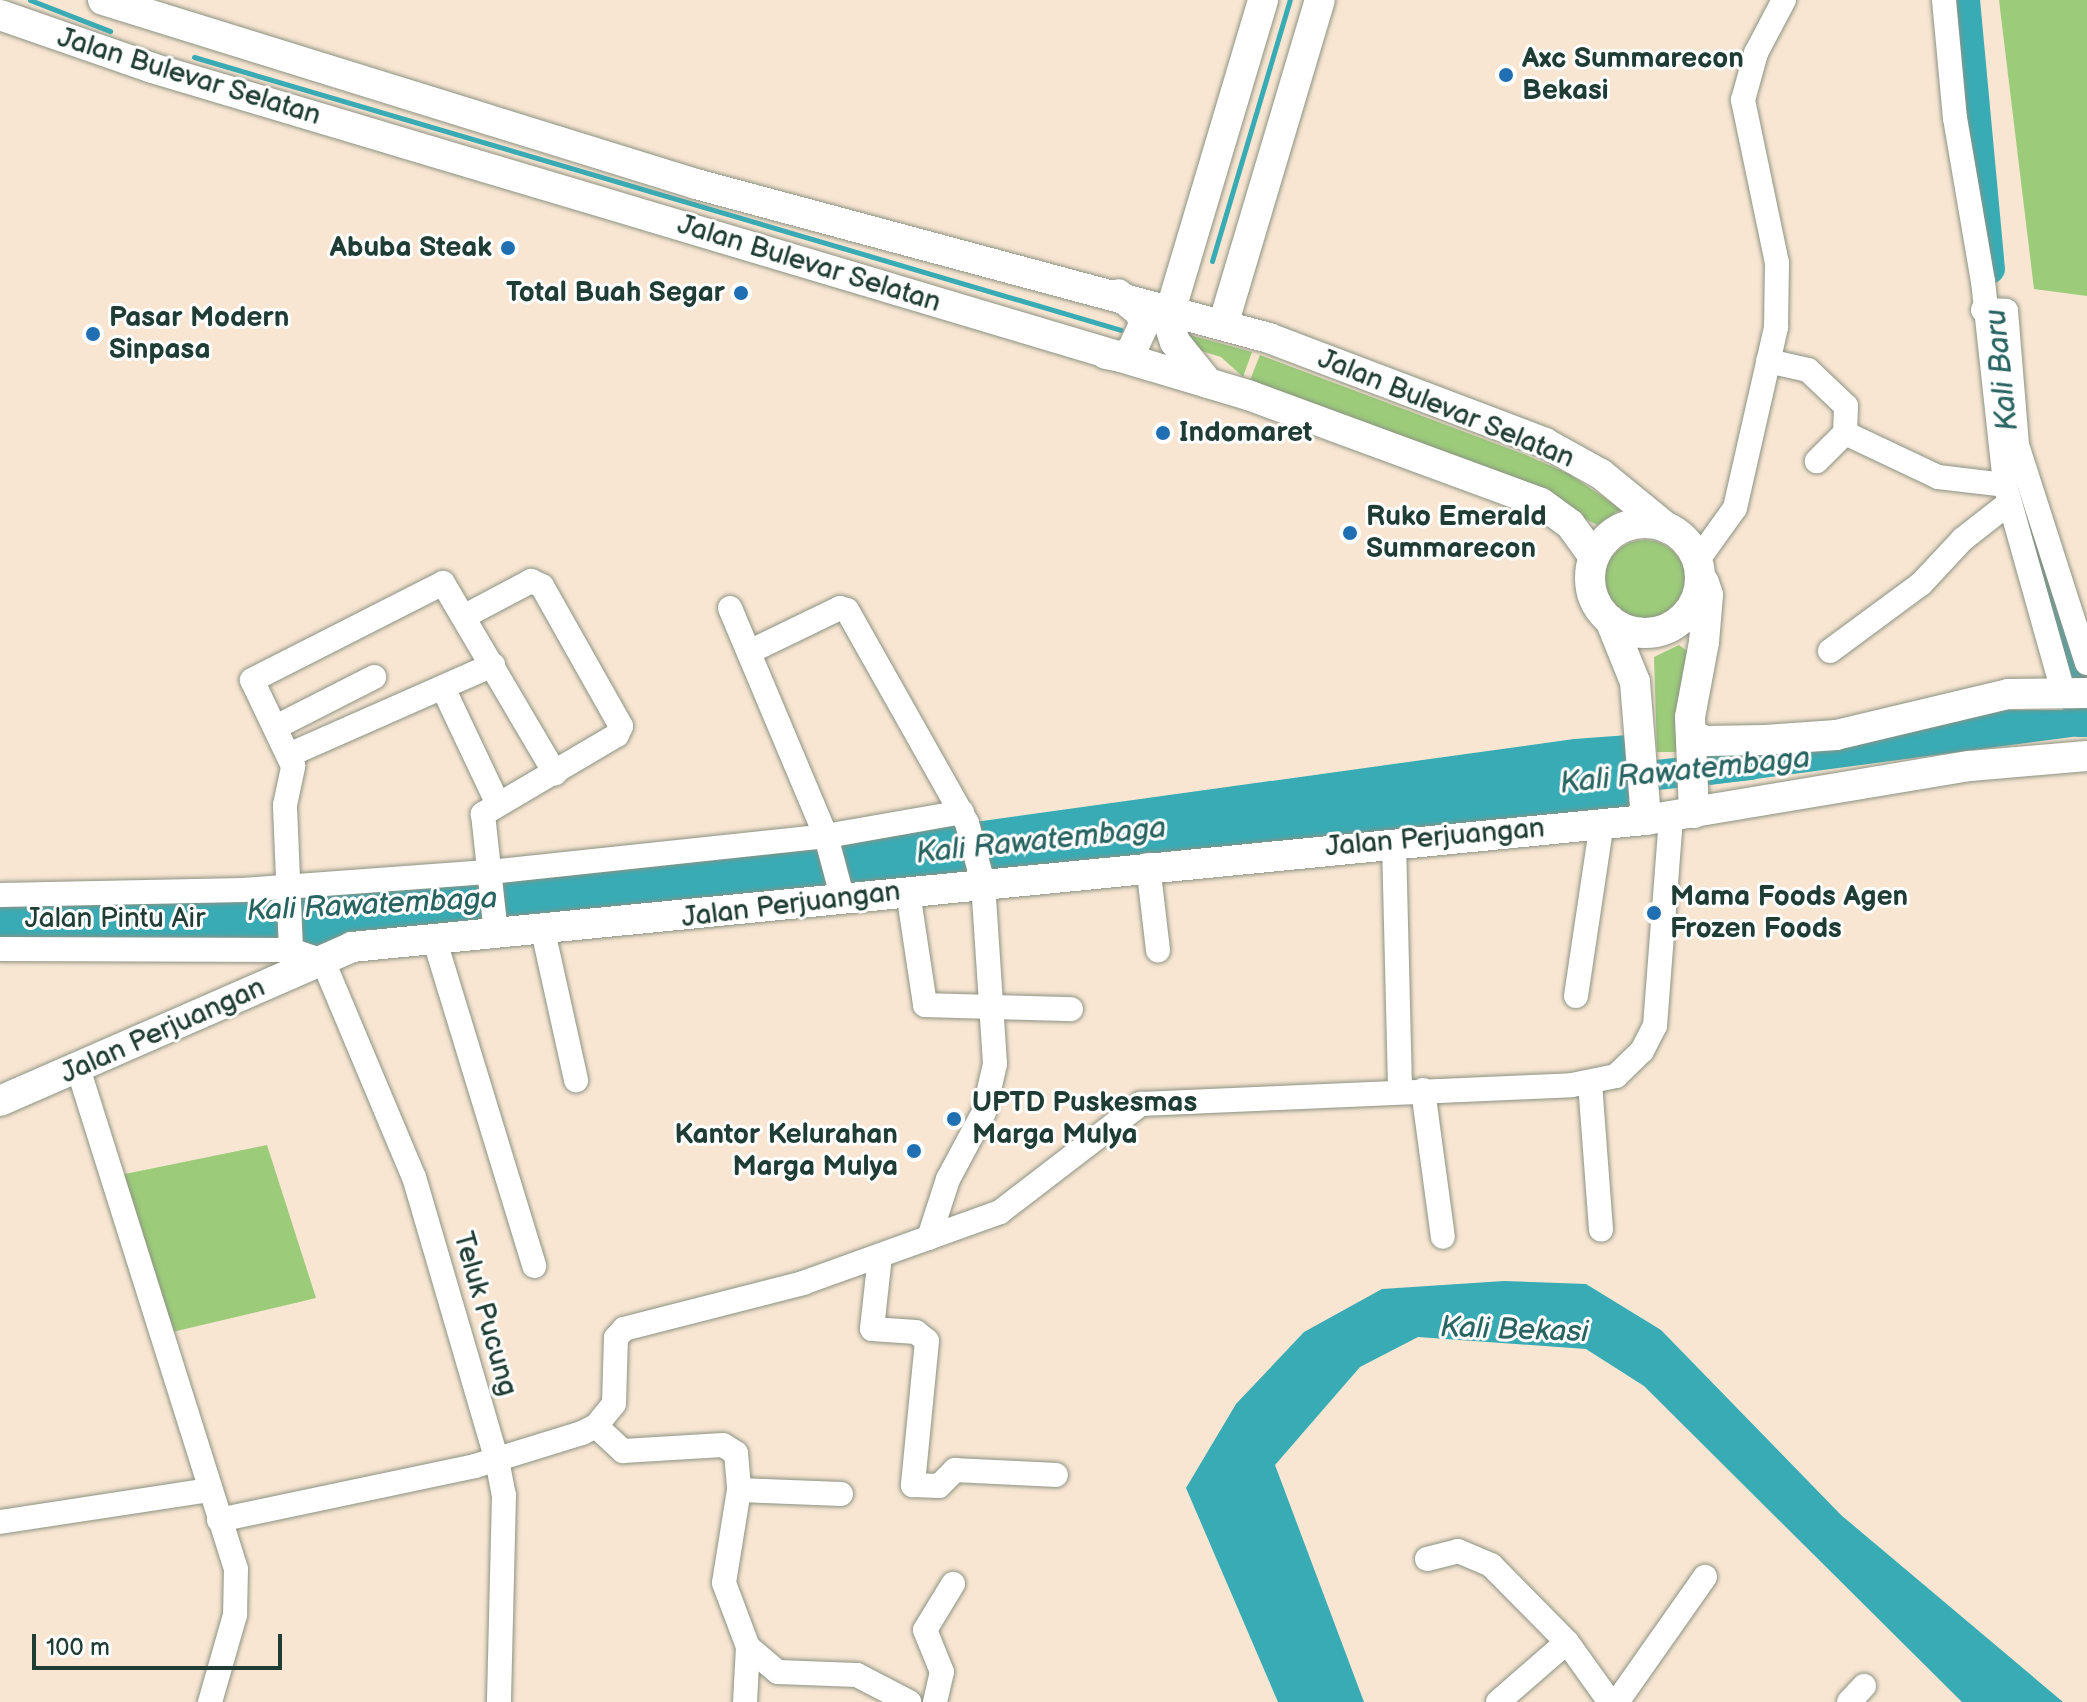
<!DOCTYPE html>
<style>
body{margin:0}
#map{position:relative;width:2087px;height:1702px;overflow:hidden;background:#f8e6d2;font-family:"Balsamiq Sans",sans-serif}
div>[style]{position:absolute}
.green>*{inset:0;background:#9ccb7a}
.round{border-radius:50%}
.water>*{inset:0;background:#39abb4}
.stream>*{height:5px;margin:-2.5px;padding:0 2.5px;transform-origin:2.5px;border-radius:2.5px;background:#39abb4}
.river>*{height:30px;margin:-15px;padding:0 15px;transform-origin:15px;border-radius:15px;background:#39abb4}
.roads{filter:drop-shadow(0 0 2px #8c9283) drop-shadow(0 0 2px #8c9283)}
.minor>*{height:24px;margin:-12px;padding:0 12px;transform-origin:12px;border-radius:12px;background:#fff}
.major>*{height:30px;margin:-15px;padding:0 15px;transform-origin:15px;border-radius:15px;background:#fff}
.major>.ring{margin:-15px;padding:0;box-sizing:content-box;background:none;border:30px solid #fff;border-radius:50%}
.dots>*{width:22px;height:22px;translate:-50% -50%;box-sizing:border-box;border:4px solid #fff;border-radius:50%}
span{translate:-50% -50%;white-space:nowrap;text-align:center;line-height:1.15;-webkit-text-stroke:6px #fff;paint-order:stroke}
.poi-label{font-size:28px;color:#1f3d34;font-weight:700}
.left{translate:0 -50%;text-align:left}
.right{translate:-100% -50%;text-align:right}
.street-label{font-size:28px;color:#1f3d34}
.water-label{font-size:30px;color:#286461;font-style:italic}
.scale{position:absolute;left:32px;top:1634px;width:250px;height:36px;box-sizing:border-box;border:4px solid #1f3d34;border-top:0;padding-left:10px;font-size:24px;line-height:28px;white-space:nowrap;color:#1f3d34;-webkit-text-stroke:6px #fff;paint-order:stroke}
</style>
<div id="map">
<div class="green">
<div style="clip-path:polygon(1999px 0,2087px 0,2087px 296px,2034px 289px)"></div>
<div style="clip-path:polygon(1175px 331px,1252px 352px,1243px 377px,1221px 357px,1182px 345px)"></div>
<div style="clip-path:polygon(1260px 355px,1526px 455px,1569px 474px,1621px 509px,1597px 525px,1508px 477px,1250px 380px)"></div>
<div class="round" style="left:1604px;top:540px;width:82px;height:82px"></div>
<div style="clip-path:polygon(1679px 645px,1687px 651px,1681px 752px,1657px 752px,1654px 657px)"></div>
<div style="clip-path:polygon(267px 1145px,316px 1298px,164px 1334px,115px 1176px)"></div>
</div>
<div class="water">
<div style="clip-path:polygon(2004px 710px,2087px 710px,2087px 735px,1710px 785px,1708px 757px,1830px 748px)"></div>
<div style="clip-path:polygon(1642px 734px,1646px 820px,352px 947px,0 949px,0 895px,122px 895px,968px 823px,1574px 739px)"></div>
<div style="clip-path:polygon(1504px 1281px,1586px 1284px,1661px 1330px,1841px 1515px,2063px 1702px,1962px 1702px,1644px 1386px,1586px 1349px,1418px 1337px,1360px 1367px,1275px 1465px,1364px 1702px,1278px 1702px,1186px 1488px,1236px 1404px,1304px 1332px,1382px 1289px)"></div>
</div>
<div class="stream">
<div style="left:30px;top:0;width:86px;rotate:21.2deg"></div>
<div style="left:194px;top:57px;width:966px;rotate:16.41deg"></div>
<div style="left:1212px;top:261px;width:272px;rotate:-73.4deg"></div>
</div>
<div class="river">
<div style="left:1965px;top:0;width:270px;rotate:84.7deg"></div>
<div style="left:2014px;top:483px;width:179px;rotate:70.8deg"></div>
<div style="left:2073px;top:652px;width:70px;rotate:85.1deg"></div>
<div style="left:2079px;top:722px;width:8px"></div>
<div style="left:1619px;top:779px;width:132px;rotate:-6.1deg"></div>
</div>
<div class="roads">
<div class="minor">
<div style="left:1944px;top:0;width:119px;rotate:84.7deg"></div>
<div style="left:1955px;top:118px;width:165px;rotate:80.3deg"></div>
<div style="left:1983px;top:281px;width:205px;rotate:83.8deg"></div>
<div style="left:2005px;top:485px;width:215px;rotate:74.3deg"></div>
<div style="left:1983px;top:310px;width:23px;rotate:2deg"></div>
<div style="left:2006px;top:311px;width:134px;rotate:85.3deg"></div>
<div style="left:2017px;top:445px;width:229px;rotate:72.2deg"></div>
<div style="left:1768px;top:361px;width:41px;rotate:12.7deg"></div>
<div style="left:1808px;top:370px;width:52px;rotate:43.5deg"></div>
<div style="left:1846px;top:406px;width:27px;rotate:92deg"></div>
<div style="left:1845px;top:433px;width:40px;rotate:135deg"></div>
<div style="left:1845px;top:433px;width:103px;rotate:25.3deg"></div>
<div style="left:1938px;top:477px;width:67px;rotate:6.8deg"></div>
<div style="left:1697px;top:561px;width:65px;rotate:-54.4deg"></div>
<div style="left:1735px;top:508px;width:186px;rotate:-77.2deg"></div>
<div style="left:1776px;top:327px;width:64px;rotate:-89.1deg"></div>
<div style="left:1777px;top:263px;width:167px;rotate:-101.8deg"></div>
<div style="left:1743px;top:100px;width:49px;rotate:-74.5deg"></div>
<div style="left:1756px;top:53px;width:60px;rotate:-62.2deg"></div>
<div style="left:730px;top:608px;width:247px;rotate:67.2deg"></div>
<div style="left:826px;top:836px;width:66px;rotate:75.1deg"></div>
<div style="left:465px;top:616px;width:75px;rotate:-27.9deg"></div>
<div style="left:531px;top:581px;width:12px;rotate:24deg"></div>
<div style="left:542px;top:586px;width:161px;rotate:60.6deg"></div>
<div style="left:621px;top:726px;width:10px;rotate:114deg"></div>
<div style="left:617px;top:735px;width:156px;rotate:149.5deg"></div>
<div style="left:483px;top:814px;width:120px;rotate:83.8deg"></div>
<div style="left:1830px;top:651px;width:113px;rotate:-36.4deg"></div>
<div style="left:1921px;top:584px;width:62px;rotate:-47deg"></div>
<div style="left:1963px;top:539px;width:58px;rotate:-38deg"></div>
<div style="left:749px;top:652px;width:101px;rotate:-25.8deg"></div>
<div style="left:840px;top:608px;width:7px;rotate:16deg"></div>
<div style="left:847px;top:610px;width:244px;rotate:60.6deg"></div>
<div style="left:967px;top:823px;width:62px;rotate:75.1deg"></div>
<div style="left:983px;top:883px;width:181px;rotate:86.2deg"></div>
<div style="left:995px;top:1064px;width:49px;rotate:102.9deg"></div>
<div style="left:984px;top:1112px;width:76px;rotate:118.2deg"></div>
<div style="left:948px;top:1179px;width:62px;rotate:107.9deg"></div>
<div style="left:444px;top:690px;width:126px;rotate:64.7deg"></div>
<div style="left:278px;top:726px;width:108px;rotate:-27deg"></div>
<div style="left:291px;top:754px;width:221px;rotate:-23.8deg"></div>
<div style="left:1394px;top:842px;width:248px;rotate:88.6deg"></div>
<div style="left:1148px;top:865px;width:86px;rotate:83.3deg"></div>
<div style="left:908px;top:892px;width:114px;rotate:81.4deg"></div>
<div style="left:925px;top:1005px;width:146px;rotate:1.6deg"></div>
<div style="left:0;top:895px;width:243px;rotate:-1.2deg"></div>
<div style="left:243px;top:890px;width:248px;rotate:-4.2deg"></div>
<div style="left:490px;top:872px;width:338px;rotate:-6.1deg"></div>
<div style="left:826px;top:836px;width:138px;rotate:-10deg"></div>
<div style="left:543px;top:931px;width:153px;rotate:77.5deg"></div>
<div style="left:434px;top:938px;width:343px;rotate:73deg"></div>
<div style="left:0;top:949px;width:291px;rotate:0.2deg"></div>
<div style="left:291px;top:950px;width:34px;rotate:19deg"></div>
<div style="left:323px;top:961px;width:234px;rotate:67.2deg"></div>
<div style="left:414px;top:1177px;width:295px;rotate:73.7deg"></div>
<div style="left:497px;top:1460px;width:36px;rotate:79deg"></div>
<div style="left:504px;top:1495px;width:207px;rotate:91.4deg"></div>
<div style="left:291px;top:950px;width:145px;rotate:-92.4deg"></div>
<div style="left:285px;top:805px;width:40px;rotate:-78deg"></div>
<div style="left:293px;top:766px;width:95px;rotate:-115.5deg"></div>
<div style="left:252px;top:680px;width:214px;rotate:-26.9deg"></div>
<div style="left:443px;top:583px;width:221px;rotate:59.5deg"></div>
<div style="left:1576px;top:996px;width:175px;rotate:-81.5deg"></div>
<div style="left:78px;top:1068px;width:525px;rotate:72.5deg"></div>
<div style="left:236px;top:1569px;width:46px;rotate:91.2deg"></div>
<div style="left:235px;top:1615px;width:91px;rotate:106deg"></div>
<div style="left:1590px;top:1083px;width:147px;rotate:85.7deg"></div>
<div style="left:1423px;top:1090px;width:148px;rotate:82.3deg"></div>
<div style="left:880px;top:1256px;width:73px;rotate:96.3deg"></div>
<div style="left:872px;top:1329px;width:44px;rotate:3.9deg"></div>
<div style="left:916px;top:1332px;width:14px;rotate:39deg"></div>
<div style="left:927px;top:1341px;width:145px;rotate:95.6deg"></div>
<div style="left:913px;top:1485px;width:26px;rotate:2deg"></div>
<div style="left:939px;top:1486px;width:23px;rotate:-45deg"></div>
<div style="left:955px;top:1470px;width:101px;rotate:2.8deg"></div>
<div style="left:596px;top:1426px;width:37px;rotate:43deg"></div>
<div style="left:623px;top:1451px;width:100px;rotate:-3.4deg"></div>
<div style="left:723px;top:1445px;width:15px;rotate:32deg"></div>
<div style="left:736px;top:1453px;width:37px;rotate:85deg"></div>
<div style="left:739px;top:1490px;width:94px;rotate:99.2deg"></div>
<div style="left:724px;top:1583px;width:68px;rotate:69.4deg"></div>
<div style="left:748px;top:1647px;width:39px;rotate:40deg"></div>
<div style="left:778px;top:1672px;width:79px;rotate:2.2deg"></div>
<div style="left:857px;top:1675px;width:59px;rotate:27.4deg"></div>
<div style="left:739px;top:1490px;width:102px;rotate:2.2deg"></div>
<div style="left:219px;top:1520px;width:262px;rotate:-11.9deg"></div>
<div style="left:475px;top:1466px;width:112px;rotate:-17.1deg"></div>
<div style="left:582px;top:1433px;width:16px;rotate:-27deg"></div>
<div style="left:596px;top:1426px;width:28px;rotate:-51deg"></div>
<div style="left:614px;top:1404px;width:66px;rotate:-88.3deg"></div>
<div style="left:616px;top:1338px;width:12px;rotate:-48deg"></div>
<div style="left:624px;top:1329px;width:185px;rotate:-14.4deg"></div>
<div style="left:803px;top:1283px;width:209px;rotate:-19.8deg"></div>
<div style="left:1000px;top:1212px;width:178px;rotate:-37.5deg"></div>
<div style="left:1141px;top:1104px;width:431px;rotate:-2.5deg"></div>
<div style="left:1572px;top:1085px;width:45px;rotate:-11.6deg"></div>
<div style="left:1616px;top:1076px;width:36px;rotate:-44deg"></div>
<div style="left:1642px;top:1051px;width:28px;rotate:-63deg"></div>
<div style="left:1655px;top:1026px;width:210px;rotate:-85.6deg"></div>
<div style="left:0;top:1522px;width:211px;rotate:-8.7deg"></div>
<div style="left:1427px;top:1559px;width:32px;rotate:-14deg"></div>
<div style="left:1458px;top:1551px;width:36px;rotate:23deg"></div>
<div style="left:1491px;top:1565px;width:108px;rotate:45.4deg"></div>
<div style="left:1567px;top:1642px;width:74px;rotate:54.4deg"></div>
<div style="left:745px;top:1702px;width:55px;rotate:-86.9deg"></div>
<div style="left:935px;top:1702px;width:31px;rotate:-77deg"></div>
<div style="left:942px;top:1672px;width:45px;rotate:-112deg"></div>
<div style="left:925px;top:1630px;width:54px;rotate:-58.7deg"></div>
<div style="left:1498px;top:1702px;width:91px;rotate:-41deg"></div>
<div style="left:1617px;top:1702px;width:153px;rotate:-54.9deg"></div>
<div style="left:1849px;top:1702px;width:22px;rotate:-47deg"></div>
</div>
<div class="major">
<div style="left:103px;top:0;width:621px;rotate:17.24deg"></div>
<div style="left:696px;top:184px;width:593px;rotate:15.04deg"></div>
<div style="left:1269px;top:338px;width:295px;rotate:20.8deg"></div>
<div style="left:1545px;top:443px;width:64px;rotate:29deg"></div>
<div style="left:1601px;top:474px;width:85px;rotate:39.3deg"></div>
<div style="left:0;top:15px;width:161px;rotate:19.2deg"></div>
<div style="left:152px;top:68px;width:1144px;rotate:16.61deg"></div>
<div style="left:1248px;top:395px;width:312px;rotate:20.2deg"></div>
<div style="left:1541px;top:503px;width:36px;rotate:36deg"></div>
<div style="left:1570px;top:524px;width:41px;rotate:54deg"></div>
<div style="left:1223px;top:325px;width:339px;rotate:-73.4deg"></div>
<div style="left:1106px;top:354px;width:15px;rotate:11deg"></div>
<div style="left:1121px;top:357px;width:13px;rotate:-32deg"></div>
<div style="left:1132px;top:350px;width:29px;rotate:-65deg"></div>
<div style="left:1144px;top:324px;width:13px;rotate:-108deg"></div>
<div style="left:1140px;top:312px;width:28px;rotate:-141deg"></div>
<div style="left:1208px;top:383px;width:53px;rotate:-128.8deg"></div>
<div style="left:1175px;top:342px;width:18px;rotate:-109deg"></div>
<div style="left:1169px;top:325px;width:16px;rotate:-83deg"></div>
<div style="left:1171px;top:309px;width:322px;rotate:-73.4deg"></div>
<div class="ring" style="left:1590px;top:523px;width:80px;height:80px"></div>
<div style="left:1610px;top:620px;width:67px;rotate:68deg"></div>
<div style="left:1635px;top:682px;width:138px;rotate:85.4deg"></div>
<div style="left:1694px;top:736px;width:13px;rotate:23deg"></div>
<div style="left:1706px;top:741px;width:59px;rotate:-1deg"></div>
<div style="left:1765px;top:740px;width:71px;rotate:-4deg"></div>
<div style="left:1836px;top:735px;width:177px;rotate:-13.4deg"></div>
<div style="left:2008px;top:694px;width:79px;rotate:-0.7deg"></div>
<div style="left:1694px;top:813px;width:96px;rotate:-92.4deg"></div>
<div style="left:1690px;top:717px;width:76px;rotate:-79.4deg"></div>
<div style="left:1704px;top:642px;width:47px;rotate:-85.1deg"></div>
<div style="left:1708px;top:595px;width:13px;rotate:-108deg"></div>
<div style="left:0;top:1101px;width:384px;rotate:-23.6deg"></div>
<div style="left:352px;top:947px;width:1300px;rotate:-5.61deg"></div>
<div style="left:1646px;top:820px;width:328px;rotate:-9.5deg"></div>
<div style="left:1970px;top:766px;width:117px;rotate:-4.9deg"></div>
</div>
</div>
<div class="dots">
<div style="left:1506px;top:75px;background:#1f6fb2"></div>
<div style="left:508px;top:248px;background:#1f6fb2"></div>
<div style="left:741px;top:293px;background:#1f6fb2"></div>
<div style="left:93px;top:334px;background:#1f6fb2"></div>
<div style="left:1163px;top:433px;background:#1f6fb2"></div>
<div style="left:1350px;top:533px;background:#1f6fb2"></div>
<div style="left:1654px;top:913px;background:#1f6fb2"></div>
<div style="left:954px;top:1119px;background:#1f6fb2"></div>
<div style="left:914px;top:1151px;background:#1f6fb2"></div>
</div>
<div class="poi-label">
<span class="left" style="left:1522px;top:75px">Axc Summarecon<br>Bekasi</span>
<span class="right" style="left:492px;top:248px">Abuba Steak</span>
<span class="right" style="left:725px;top:293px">Total Buah Segar</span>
<span class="left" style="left:109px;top:334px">Pasar Modern<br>Sinpasa</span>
<span class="left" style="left:1179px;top:433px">Indomaret</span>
<span class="left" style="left:1366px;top:533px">Ruko Emerald<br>Summarecon</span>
<span class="left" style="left:1670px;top:913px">Mama Foods Agen<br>Frozen Foods</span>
<span class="left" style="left:972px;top:1119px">UPTD Puskesmas<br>Marga Mulya</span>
<span class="right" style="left:898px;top:1151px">Kantor Kelurahan<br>Marga Mulya</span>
</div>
<div class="street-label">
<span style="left:189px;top:77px;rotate:17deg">Jalan Bulevar Selatan</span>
<span style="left:809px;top:264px;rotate:17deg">Jalan Bulevar Selatan</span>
<span style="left:1446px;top:409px;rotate:22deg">Jalan Bulevar Selatan</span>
<span style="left:1435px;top:838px;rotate:-5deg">Jalan Perjuangan</span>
<span style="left:791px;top:905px;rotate:-7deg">Jalan Perjuangan</span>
<span style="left:115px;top:919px">Jalan Pintu Air</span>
<span style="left:163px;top:1031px;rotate:-24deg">Jalan Perjuangan</span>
<span style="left:485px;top:1314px;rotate:74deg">Teluk Pucung</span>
</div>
<div class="water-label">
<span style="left:2002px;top:370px;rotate:-96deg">Kali Baru</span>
<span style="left:1685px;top:771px;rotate:-6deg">Kali Rawatembaga</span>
<span style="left:1041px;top:841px;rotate:-6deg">Kali Rawatembaga</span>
<span style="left:372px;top:905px;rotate:-3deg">Kali Rawatembaga</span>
<span style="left:1514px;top:1330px;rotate:2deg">Kali Bekasi</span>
</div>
<div class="scale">100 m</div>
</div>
